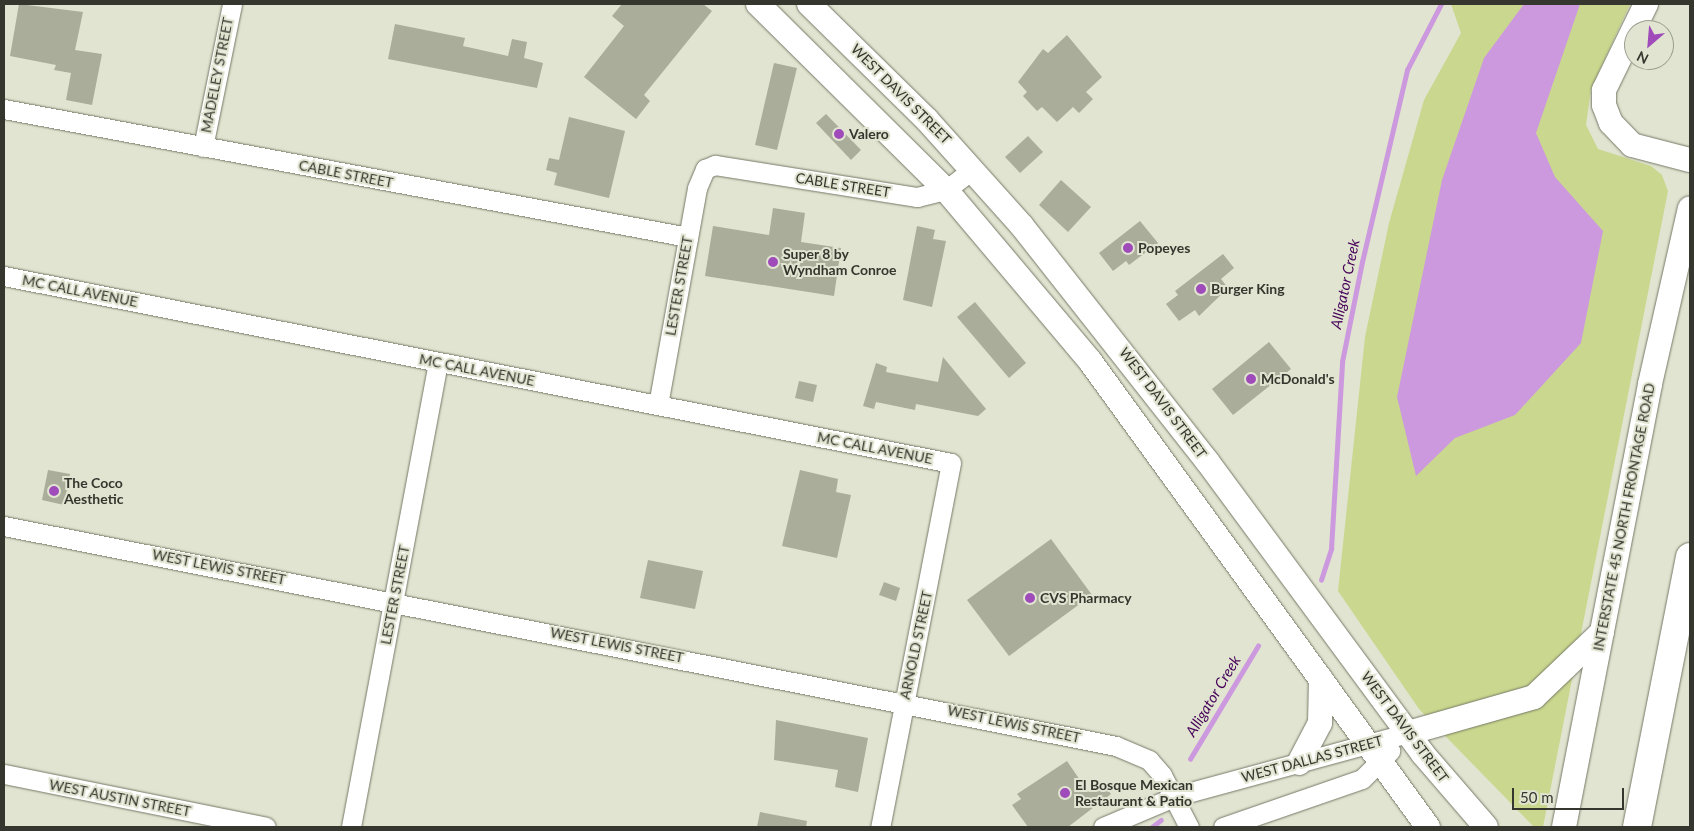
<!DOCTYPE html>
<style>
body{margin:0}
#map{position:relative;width:1694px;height:831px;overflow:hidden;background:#e0e4d0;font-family:Lato,sans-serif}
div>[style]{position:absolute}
.green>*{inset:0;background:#cad78e}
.water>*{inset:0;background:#cc99de}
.stream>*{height:4.5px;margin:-2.25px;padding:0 2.25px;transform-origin:2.25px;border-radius:2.25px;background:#cc99de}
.building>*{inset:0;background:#a9ad9a}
.roads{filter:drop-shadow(0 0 1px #757967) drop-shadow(0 0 1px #757967)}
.minor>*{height:19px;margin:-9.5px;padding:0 9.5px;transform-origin:9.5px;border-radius:9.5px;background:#fff}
.major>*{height:24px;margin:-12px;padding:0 12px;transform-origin:12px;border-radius:12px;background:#fff}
.highway>*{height:28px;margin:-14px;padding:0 14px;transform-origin:14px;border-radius:14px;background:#fff}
.dots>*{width:14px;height:14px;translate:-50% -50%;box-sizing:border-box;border:2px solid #e0e4d0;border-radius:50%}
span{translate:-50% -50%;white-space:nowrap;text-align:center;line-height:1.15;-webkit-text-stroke:4px #e0e4d0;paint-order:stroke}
.street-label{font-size:14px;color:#35372f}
.poi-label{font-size:14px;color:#35372f;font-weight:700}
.left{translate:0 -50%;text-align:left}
.water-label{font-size:15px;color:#47035a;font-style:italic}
.frame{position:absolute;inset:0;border:5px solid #35372f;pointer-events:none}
.north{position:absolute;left:1624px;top:20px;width:50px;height:50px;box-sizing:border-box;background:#e0e4d0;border:1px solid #9c9f90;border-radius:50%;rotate:207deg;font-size:14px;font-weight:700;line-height:20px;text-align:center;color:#35372f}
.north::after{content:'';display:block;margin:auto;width:18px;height:22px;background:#9f4bba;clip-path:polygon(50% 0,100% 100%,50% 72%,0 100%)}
.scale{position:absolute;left:1512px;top:788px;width:112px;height:22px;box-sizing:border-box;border:2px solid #35372f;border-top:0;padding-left:6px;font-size:15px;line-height:18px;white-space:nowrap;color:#35372f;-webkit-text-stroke:4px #e0e4d0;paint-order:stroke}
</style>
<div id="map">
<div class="green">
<div style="clip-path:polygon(1451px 4px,1630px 4px,1591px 89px,1586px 125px,1598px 149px,1651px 166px,1662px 175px,1668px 191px,1543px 827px,1534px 827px,1419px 709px,1338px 591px,1365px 337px,1389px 223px,1424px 100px,1461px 33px)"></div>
</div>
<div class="water">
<div style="clip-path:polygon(1524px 4px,1580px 4px,1536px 133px,1555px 177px,1603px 231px,1581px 343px,1515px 415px,1455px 438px,1416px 476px,1397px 397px,1442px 180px,1484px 58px)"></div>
</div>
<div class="stream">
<div style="left:1321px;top:580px;width:33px;rotate:-72deg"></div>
<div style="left:1331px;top:549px;width:187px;rotate:-86.6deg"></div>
<div style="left:1342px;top:362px;width:102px;rotate:-78.7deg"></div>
<div style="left:1362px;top:262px;width:197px;rotate:-76.8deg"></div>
<div style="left:1407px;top:70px;width:74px;rotate:-62.7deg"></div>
<div style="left:1190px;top:759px;width:132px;rotate:-59deg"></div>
<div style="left:1152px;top:827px;width:11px;rotate:-38deg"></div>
</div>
<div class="building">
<div style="clip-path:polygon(19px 4px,83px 12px,75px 50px,102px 54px,92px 105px,66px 100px,71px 73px,54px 70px,56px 65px,10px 56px)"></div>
<div style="clip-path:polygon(622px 4px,703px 4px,712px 11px,644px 95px,650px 101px,636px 119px,584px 77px,624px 26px,612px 16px)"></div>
<div style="clip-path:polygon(395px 24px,465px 38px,463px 46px,508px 56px,512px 39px,527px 42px,524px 58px,543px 63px,537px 88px,388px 59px)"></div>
<div style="clip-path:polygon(1067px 35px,1102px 77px,1086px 92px,1093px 99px,1079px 113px,1073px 107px,1057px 122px,1042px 107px,1037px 111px,1023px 96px,1027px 92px,1018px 82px,1043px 49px,1048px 53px)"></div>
<div style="clip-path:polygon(774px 63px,797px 68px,777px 150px,755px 145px)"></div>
<div style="clip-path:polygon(826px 114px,861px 150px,851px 160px,816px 123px)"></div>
<div style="clip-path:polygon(569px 117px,625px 131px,609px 198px,554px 185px,557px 173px,546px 170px,549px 158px,559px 160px)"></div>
<div style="clip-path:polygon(1028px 136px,1043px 152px,1020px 173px,1005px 157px)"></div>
<div style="clip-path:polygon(1061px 180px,1091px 207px,1068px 232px,1039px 205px)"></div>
<div style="clip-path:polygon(773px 208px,805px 213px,801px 242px,841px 248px,834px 296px,705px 276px,713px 226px,769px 235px)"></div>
<div style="clip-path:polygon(1140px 221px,1158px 243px,1129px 265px,1126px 261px,1113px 271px,1099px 253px)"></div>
<div style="clip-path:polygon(917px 226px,935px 230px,933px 239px,946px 241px,932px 307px,903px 300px)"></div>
<div style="clip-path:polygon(1223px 254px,1234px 268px,1221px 279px,1228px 288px,1199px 316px,1195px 310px,1179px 321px,1166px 304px,1178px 295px,1175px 291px)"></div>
<div style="clip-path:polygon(975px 302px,1026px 363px,1009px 378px,957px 317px)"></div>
<div style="clip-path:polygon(1269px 342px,1291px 369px,1233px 415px,1212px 389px)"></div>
<div style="clip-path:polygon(943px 357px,986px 409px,978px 416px,916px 404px,915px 410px,876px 402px,874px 409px,863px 406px,876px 363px,887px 367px,886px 372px,938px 382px)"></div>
<div style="clip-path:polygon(799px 381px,817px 385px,813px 402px,795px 398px)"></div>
<div style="clip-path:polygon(48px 470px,70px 474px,64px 505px,42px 500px)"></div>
<div style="clip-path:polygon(800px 470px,838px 479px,836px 492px,851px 495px,837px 558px,782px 546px)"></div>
<div style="clip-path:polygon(1051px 539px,1092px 595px,1009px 656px,967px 600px)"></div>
<div style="clip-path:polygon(648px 560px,703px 571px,695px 609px,640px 598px)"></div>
<div style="clip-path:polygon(884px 582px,900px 588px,896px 601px,879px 595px)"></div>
<div style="clip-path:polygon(776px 720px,868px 738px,858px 792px,835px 787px,838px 770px,774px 760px)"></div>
<div style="clip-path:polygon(1067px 761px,1088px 792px,1102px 782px,1111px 794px,1068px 827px,1028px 827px,1012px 805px,1021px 799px,1017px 794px)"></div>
<div style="clip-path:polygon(760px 812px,807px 821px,806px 827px,757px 827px)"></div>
</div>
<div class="roads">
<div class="minor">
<div style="left:4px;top:109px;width:696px;rotate:10.6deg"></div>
<div style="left:203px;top:147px;width:146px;rotate:-78.5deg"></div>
<div style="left:4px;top:276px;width:965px;rotate:11.17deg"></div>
<div style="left:951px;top:463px;width:371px;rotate:101deg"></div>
<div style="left:658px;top:405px;width:220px;rotate:-79.8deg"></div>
<div style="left:697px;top:188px;width:21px;rotate:-67deg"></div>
<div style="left:705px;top:169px;width:11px;rotate:-22deg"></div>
<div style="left:715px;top:165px;width:205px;rotate:9deg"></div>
<div style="left:917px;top:197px;width:30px;rotate:-14deg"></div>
<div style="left:946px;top:190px;width:34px;rotate:-38deg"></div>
<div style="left:4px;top:526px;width:1134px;rotate:11.19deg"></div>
<div style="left:1116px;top:746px;width:36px;rotate:23deg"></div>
<div style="left:1149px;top:760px;width:20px;rotate:49deg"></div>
<div style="left:1162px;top:775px;width:59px;rotate:62.6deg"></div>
<div style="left:4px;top:774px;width:267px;rotate:11.4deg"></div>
<div style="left:351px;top:827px;width:473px;rotate:-79.4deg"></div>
<div style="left:1103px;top:827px;width:79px;rotate:-23deg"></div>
<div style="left:1176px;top:796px;width:240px;rotate:-15.2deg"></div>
<div style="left:1223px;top:827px;width:147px;rotate:-19.1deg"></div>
<div style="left:1362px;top:779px;width:40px;rotate:-45deg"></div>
</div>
<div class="major">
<div style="left:758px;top:4px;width:264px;rotate:44.7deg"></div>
<div style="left:946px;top:190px;width:224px;rotate:49.9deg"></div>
<div style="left:1090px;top:361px;width:576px;rotate:54.05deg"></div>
<div style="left:809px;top:4px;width:165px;rotate:44.5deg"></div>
<div style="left:927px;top:120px;width:142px;rotate:48.1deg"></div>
<div style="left:1022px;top:226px;width:299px;rotate:51.8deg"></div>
<div style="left:1207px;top:461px;width:364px;rotate:53.6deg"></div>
<div style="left:1423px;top:754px;width:96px;rotate:49.2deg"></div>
<div style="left:1646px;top:4px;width:96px;rotate:116deg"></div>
<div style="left:1604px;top:90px;width:15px;rotate:90deg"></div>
<div style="left:1604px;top:105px;width:19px;rotate:69deg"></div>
<div style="left:1611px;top:123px;width:30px;rotate:46deg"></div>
<div style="left:1632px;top:145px;width:60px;rotate:14.5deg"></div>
<div style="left:1408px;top:733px;width:131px;rotate:-15.9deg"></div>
<div style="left:1534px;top:697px;width:94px;rotate:-43.7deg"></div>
<div style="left:1299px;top:763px;width:45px;rotate:-62.3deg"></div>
<div style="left:1320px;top:723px;width:44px;rotate:-88.7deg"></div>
<div style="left:1564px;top:827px;width:451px;rotate:-79deg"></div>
<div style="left:1650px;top:384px;width:180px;rotate:-77.2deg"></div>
</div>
<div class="highway">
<div style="left:1637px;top:827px;width:275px;rotate:-78.9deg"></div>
</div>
</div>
<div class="dots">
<div style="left:839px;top:134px;background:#9f4bba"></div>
<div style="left:1128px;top:248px;background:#9f4bba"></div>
<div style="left:773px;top:262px;background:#9f4bba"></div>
<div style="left:1201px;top:289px;background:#9f4bba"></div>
<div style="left:1251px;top:379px;background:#9f4bba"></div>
<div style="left:54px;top:491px;background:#9f4bba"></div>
<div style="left:1030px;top:598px;background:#9f4bba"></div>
<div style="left:1065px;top:793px;background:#9f4bba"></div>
</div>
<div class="street-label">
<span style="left:217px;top:75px;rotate:-79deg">MADELEY STREET</span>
<span style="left:901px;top:94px;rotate:45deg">WEST DAVIS STREET</span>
<span style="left:346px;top:174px;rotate:11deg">CABLE STREET</span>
<span style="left:843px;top:185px;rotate:9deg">CABLE STREET</span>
<span style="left:679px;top:286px;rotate:-80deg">LESTER STREET</span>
<span style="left:80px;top:291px;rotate:11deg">MC CALL AVENUE</span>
<span style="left:477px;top:370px;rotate:11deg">MC CALL AVENUE</span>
<span style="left:1163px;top:403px;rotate:53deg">WEST DAVIS STREET</span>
<span style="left:875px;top:448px;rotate:11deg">MC CALL AVENUE</span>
<span style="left:1624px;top:517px;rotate:-79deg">INTERSTATE 45 NORTH FRONTAGE ROAD</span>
<span style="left:219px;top:567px;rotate:11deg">WEST LEWIS STREET</span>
<span style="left:395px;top:595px;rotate:-79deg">LESTER STREET</span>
<span style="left:617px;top:645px;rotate:11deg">WEST LEWIS STREET</span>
<span style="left:916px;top:645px;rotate:-78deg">ARNOLD STREET</span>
<span style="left:1014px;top:724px;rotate:12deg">WEST LEWIS STREET</span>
<span style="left:1405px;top:727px;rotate:53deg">WEST DAVIS STREET</span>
<span style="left:1312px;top:759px;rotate:-15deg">WEST DALLAS STREET</span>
<span style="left:120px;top:798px;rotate:11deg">WEST AUSTIN STREET</span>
</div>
<div class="poi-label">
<span class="left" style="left:849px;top:134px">Valero</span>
<span class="left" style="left:1138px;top:248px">Popeyes</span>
<span class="left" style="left:783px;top:262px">Super 8 by<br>Wyndham Conroe</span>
<span class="left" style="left:1211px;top:289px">Burger King</span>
<span class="left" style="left:1261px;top:379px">McDonald's</span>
<span class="left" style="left:64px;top:491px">The Coco<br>Aesthetic</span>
<span class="left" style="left:1040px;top:598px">CVS Pharmacy</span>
<span class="left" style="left:1075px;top:793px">El Bosque Mexican<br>Restaurant &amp; Patio</span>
</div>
<div class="water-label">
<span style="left:1345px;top:284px;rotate:-78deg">Alligator Creek</span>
<span style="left:1213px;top:696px;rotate:-59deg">Alligator Creek</span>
</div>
<div class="frame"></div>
<div class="north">N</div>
<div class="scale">50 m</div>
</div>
